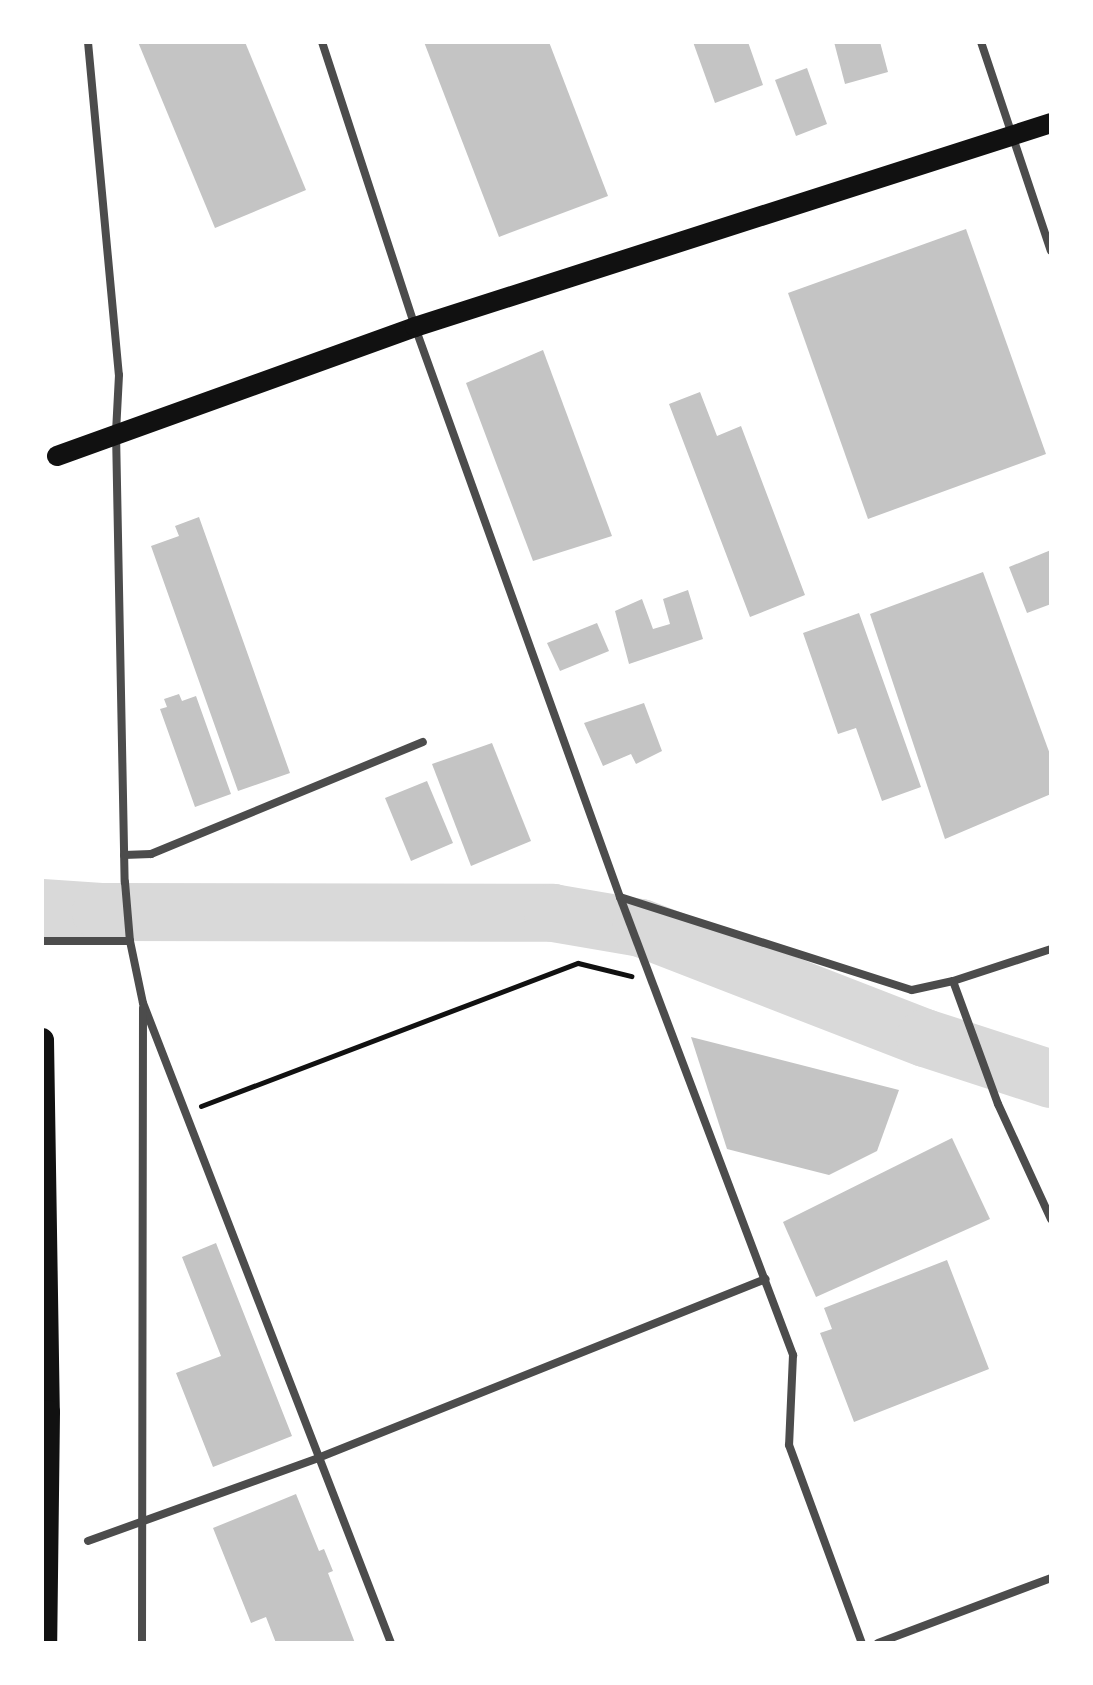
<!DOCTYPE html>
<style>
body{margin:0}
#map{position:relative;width:1093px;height:1685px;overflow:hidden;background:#fff;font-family:"Exo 2",sans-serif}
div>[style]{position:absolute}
.river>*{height:58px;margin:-29px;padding:0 29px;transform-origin:29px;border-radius:29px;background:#d9d9d9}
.building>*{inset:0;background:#c4c4c4}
.path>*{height:5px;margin:-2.5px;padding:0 2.5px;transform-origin:2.5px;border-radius:2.5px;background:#111}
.minor>*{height:8px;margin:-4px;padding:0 4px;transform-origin:4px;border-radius:4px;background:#4c4c4c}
.primary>*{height:20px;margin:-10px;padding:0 10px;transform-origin:10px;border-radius:10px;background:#111}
.motorway>*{height:24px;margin:-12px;padding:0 12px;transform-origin:12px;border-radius:12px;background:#111}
span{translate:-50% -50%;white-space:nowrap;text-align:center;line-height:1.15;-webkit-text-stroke:8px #fff;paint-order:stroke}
.frame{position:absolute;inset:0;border:44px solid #fff;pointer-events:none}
</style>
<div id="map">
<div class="river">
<div style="left:42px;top:908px;width:59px;rotate:3.9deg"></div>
<div style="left:101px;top:912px;width:452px;rotate:0.1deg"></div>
<div style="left:553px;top:913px;width:89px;rotate:9.7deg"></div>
<div style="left:641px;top:928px;width:305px;rotate:21.2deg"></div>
<div style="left:925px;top:1038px;width:133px;rotate:18deg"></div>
</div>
<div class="building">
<div style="clip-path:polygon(138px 42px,245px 42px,306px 190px,215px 228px)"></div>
<div style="clip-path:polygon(424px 42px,549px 42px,608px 196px,499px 237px)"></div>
<div style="clip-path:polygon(693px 42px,748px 42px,763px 85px,715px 103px)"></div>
<div style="clip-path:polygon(834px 42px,880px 42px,888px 72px,845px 84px)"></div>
<div style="clip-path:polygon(807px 68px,827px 124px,796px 136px,775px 80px)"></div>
<div style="clip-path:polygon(966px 229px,1046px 454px,868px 519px,788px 293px)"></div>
<div style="clip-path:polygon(543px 350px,612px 536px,533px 561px,466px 383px)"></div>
<div style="clip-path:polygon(700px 392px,717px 436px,741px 426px,805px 595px,750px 617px,669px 404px)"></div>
<div style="clip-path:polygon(199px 517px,290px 773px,238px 791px,151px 546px,179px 536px,175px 526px)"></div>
<div style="clip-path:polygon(1051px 550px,1051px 604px,1027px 613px,1009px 567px)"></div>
<div style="clip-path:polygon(983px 572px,1051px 757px,1051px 794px,945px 839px,870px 614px)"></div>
<div style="clip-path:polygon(688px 590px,703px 639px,629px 664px,615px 611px,642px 599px,653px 629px,670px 624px,663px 599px)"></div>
<div style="clip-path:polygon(859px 613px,921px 787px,882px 801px,856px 728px,838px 734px,803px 633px)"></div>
<div style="clip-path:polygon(597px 623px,609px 651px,560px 671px,547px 643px)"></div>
<div style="clip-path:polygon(179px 694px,182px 701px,196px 696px,231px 794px,195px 807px,160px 709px,167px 707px,164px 699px)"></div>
<div style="clip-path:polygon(644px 703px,662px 751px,636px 764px,631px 754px,603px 766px,584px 723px)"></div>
<div style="clip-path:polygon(492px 743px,531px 841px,471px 866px,432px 764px)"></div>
<div style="clip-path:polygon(427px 781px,453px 843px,411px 861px,385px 798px)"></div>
<div style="clip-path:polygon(691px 1037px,899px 1090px,877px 1151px,829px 1175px,727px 1149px)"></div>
<div style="clip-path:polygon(952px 1138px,990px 1219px,816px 1297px,783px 1222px)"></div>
<div style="clip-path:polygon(216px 1243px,292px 1436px,213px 1467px,176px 1373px,221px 1356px,182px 1257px)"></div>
<div style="clip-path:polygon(947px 1260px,989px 1369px,854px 1422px,820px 1333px,832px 1329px,824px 1308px)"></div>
<div style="clip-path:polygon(296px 1494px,319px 1551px,324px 1549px,333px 1571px,328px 1573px,355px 1643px,276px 1643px,266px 1617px,251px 1623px,213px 1528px)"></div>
</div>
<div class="path">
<div style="left:201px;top:1106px;width:403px;rotate:-20.8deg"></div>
<div style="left:578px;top:963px;width:55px;rotate:13.8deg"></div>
</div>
<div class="minor">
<div style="left:88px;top:42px;width:334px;rotate:84.7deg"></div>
<div style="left:119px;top:375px;width:57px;rotate:93deg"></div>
<div style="left:116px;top:432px;width:450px;rotate:88.9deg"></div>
<div style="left:125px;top:882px;width:59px;rotate:85.2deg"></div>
<div style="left:130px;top:941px;width:63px;rotate:78.2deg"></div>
<div style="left:143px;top:1003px;width:686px;rotate:68.82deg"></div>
<div style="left:322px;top:42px;width:300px;rotate:71.9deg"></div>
<div style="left:415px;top:327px;width:606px;rotate:70.22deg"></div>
<div style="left:620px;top:897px;width:490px;rotate:69.3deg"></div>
<div style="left:793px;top:1355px;width:90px;rotate:92.5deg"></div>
<div style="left:789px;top:1445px;width:211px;rotate:69.8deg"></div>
<div style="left:981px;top:42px;width:220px;rotate:71.5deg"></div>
<div style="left:124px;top:855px;width:27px;rotate:-2deg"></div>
<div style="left:151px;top:854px;width:294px;rotate:-22.4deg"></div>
<div style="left:620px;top:897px;width:306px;rotate:17.7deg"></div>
<div style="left:912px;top:990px;width:42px;rotate:-12.4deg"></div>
<div style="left:42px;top:941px;width:88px"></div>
<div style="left:1051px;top:949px;width:103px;rotate:161.9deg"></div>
<div style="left:953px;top:981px;width:131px;rotate:69.9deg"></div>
<div style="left:998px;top:1104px;width:127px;rotate:65.3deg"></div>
<div style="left:88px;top:1541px;width:245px;rotate:-19.8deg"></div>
<div style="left:318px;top:1458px;width:482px;rotate:-21.8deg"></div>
<div style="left:142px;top:1643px;width:635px;rotate:-89.91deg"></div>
<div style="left:878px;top:1643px;width:185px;rotate:-20.6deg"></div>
</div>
<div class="primary">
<div style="left:57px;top:456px;width:381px;rotate:-19.8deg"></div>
<div style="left:415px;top:327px;width:668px;rotate:-17.78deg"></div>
</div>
<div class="motorway">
<div style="left:42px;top:1040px;width:372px;rotate:89.1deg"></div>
<div style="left:48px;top:1412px;width:231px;rotate:90.7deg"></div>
</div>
<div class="frame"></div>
</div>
